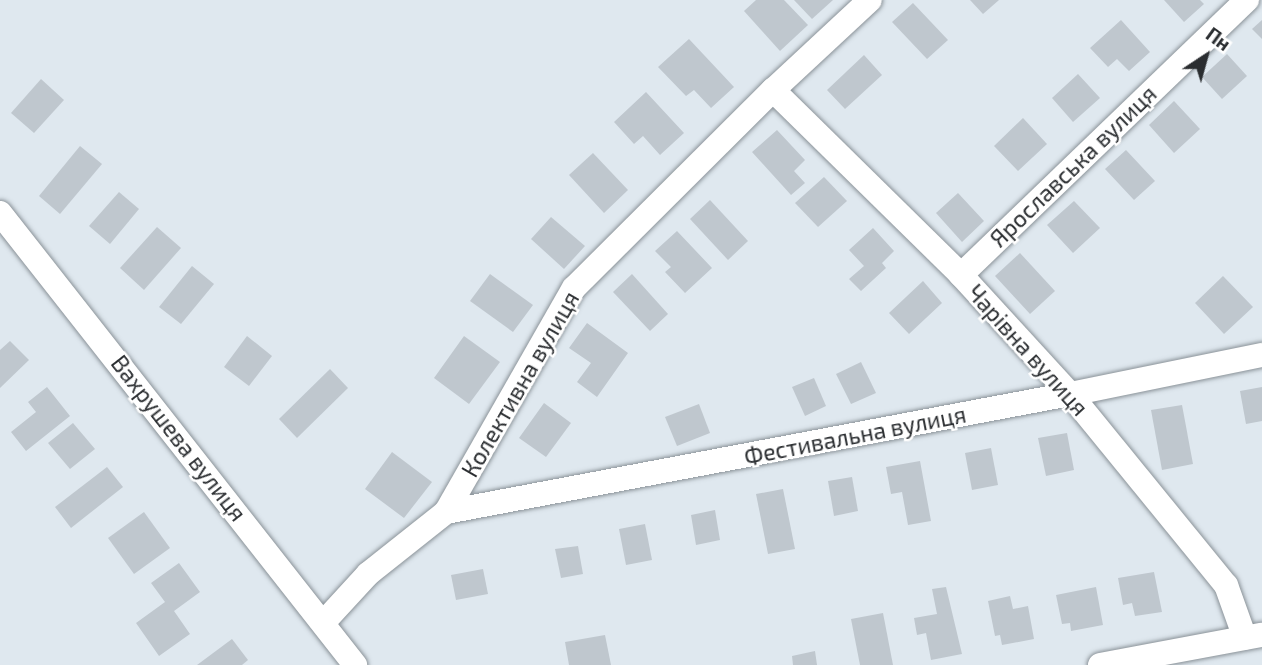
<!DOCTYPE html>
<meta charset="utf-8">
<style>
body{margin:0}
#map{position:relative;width:1262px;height:665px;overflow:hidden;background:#dfe8ef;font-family:"Exo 2",sans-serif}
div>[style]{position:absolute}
.building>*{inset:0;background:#bfc7ce}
.roads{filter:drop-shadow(0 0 2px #8a9298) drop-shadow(0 0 2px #8a9298)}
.minor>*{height:24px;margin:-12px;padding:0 12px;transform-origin:12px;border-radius:12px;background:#fff}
span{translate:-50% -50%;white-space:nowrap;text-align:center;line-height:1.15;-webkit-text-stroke:5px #fff;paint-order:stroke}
.street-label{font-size:23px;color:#2a2d30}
.north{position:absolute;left:1171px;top:21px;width:70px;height:70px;-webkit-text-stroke:5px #fff;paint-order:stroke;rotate:36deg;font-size:19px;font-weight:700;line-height:28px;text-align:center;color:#2a2d30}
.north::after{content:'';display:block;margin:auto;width:24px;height:32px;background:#2a2d30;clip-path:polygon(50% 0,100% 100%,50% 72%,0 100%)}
</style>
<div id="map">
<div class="building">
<div style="clip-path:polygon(756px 0,784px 0,808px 25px,780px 51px,744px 11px)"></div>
<div style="clip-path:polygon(794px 0,833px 0,812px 19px)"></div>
<div style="clip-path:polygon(970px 0,999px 0,983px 14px)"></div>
<div style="clip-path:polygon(1164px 0,1200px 0,1204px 4px,1184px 22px)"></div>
<div style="clip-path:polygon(913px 3px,948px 40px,927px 59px,892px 22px)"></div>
<div style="clip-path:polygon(1121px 20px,1150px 52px,1129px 71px,1117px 59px,1108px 67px,1090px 48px)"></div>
<div style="clip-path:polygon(1262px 20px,1262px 39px,1252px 29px)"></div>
<div style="clip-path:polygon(689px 39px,734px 87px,711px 108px,694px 90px,686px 96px,658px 67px)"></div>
<div style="clip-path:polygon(1227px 54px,1247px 76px,1222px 99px,1202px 77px)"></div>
<div style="clip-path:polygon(864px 55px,882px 75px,845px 109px,827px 90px)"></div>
<div style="clip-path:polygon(1078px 74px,1100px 98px,1073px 122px,1052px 98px)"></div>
<div style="clip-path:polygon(41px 79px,64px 100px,34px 133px,11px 113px)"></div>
<div style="clip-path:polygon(646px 92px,684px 133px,660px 155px,643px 136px,634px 144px,614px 122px)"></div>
<div style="clip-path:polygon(1174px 101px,1200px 129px,1174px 153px,1149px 125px)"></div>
<div style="clip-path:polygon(1023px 118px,1047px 144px,1018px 171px,994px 146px)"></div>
<div style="clip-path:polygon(777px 130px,805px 160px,794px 171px,805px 183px,791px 195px,752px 152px)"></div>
<div style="clip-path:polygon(80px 146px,102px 164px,60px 214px,39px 196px)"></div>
<div style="clip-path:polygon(1126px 150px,1155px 181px,1134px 200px,1105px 169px)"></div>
<div style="clip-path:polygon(593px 153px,628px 190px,604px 213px,569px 175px)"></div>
<div style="clip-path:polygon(824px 177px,847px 201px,818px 227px,795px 203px)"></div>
<div style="clip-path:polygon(119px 192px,139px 209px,110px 244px,89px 226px)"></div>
<div style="clip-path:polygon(958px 193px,984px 221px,962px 242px,936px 213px)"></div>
<div style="clip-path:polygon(710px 200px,748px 241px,728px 260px,690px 219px)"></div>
<div style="clip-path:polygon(1074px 201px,1100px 228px,1073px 253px,1047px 225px)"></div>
<div style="clip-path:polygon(551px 217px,585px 246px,564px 269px,531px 239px)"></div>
<div style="clip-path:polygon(157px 227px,181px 248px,144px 290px,120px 268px)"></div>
<div style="clip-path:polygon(873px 228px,894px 251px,882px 263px,886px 268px,861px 291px,849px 279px,864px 266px,849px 250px)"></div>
<div style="clip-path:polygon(677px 231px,712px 268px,685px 293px,665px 272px,671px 267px,655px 251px)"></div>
<div style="clip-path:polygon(1020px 253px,1055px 291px,1030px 314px,995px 276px)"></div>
<div style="clip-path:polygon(192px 266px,214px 284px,181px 324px,159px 307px)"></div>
<div style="clip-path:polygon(490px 274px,533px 305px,513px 332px,470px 301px)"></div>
<div style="clip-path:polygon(632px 274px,668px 314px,650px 331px,613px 292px)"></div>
<div style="clip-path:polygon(1223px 276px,1253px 307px,1224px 334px,1195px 303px)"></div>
<div style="clip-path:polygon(923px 281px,942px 303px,909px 334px,889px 313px)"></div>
<div style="clip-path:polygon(587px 323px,628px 353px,597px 397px,577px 382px,591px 363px,569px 348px)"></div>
<div style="clip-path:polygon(247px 336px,272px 356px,249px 386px,224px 367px)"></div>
<div style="clip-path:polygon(464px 336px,500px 362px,469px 404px,434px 378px)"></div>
<div style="clip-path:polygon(10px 341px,29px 360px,0 388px,0 350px)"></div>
<div style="clip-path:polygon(861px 362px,876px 393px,851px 404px,836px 374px)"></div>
<div style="clip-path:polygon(330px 369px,348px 388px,297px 438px,279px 419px)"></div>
<div style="clip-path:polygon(814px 378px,826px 406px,805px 416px,792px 387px)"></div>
<div style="clip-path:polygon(47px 387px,70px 416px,26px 451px,11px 432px,36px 412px,28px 402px)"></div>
<div style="clip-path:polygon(1262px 387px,1262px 421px,1246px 424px,1240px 391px)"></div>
<div style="clip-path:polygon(544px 403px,571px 423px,546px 457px,519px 438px)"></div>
<div style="clip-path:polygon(699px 404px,710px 433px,677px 446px,665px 417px)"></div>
<div style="clip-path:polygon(1182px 405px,1193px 464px,1162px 470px,1151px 410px)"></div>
<div style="clip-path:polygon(73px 423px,95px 449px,70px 469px,48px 443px)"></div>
<div style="clip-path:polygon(1067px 433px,1074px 470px,1046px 476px,1038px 438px)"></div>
<div style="clip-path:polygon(991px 448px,998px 485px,972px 490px,965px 453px)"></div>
<div style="clip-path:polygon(392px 452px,432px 482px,404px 518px,365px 489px)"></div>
<div style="clip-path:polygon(920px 461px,931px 521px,908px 525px,902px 492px,891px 494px,886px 467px)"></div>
<div style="clip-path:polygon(107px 467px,123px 487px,71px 528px,55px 507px)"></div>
<div style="clip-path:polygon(852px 477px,858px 511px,834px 516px,828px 481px)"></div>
<div style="clip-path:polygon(783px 489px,795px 549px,768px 554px,756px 494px)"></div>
<div style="clip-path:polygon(715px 510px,720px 540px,696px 545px,691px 515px)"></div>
<div style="clip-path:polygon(144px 512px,170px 548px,134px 574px,108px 538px)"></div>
<div style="clip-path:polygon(645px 524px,652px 560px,626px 565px,619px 529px)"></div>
<div style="clip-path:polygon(578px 546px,583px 574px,561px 578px,555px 549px)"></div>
<div style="clip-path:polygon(179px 563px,200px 592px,174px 611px,190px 634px,159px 656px,136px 623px,165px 602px,151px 583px)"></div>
<div style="clip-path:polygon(483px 569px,488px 594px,456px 600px,451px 575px)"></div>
<div style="clip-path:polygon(1154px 572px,1162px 612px,1135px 616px,1132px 603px,1123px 605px,1118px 578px)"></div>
<div style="clip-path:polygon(946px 587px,962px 654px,931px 660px,926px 633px,917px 635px,914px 618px,937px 614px,932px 589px)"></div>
<div style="clip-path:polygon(1096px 587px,1103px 625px,1071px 631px,1070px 623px,1062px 624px,1056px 595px)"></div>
<div style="clip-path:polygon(1010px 596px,1013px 609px,1028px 606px,1034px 639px,1002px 645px,1000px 635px,995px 636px,988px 601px)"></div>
<div style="clip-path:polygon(883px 613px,893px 665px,860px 665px,851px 619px)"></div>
<div style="clip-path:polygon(605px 635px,611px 665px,569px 665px,565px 642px)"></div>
<div style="clip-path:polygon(232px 639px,248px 660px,242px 665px,197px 665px)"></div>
<div style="clip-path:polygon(815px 651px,817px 665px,793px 665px,792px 656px)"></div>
</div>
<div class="roads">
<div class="minor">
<div style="left:773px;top:90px;width:264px;rotate:44.5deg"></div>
<div style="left:961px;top:275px;width:161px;rotate:47.5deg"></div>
<div style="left:1070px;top:394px;width:247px;rotate:50.8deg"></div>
<div style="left:1226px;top:585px;width:56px;rotate:70.3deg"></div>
<div style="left:0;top:213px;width:575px;rotate:51.85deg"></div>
<div style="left:961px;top:275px;width:397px;rotate:-43.9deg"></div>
<div style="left:446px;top:512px;width:635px;rotate:-10.71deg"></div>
<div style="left:1070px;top:394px;width:196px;rotate:-11.5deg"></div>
<div style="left:323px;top:623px;width:67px;rotate:-47.4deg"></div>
<div style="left:368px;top:574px;width:100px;rotate:-38.5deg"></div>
<div style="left:446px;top:512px;width:258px;rotate:-60.3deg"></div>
<div style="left:574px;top:288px;width:281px;rotate:-44.9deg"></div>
<div style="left:773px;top:90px;width:132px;rotate:-42.9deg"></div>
<div style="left:1100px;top:665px;width:164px;rotate:-10.6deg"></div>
</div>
</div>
<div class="street-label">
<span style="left:1073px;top:166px;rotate:-44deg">Ярославська вулиця</span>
<span style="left:1028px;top:350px;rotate:48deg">Чарівна вулиця</span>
<span style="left:520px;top:384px;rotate:-60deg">Колективна вулиця</span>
<span style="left:855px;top:435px;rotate:-11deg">Фестивальна вулиця</span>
<span style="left:179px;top:438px;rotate:52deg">Вахрушева вулиця</span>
</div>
<div class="north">Пн</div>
</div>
